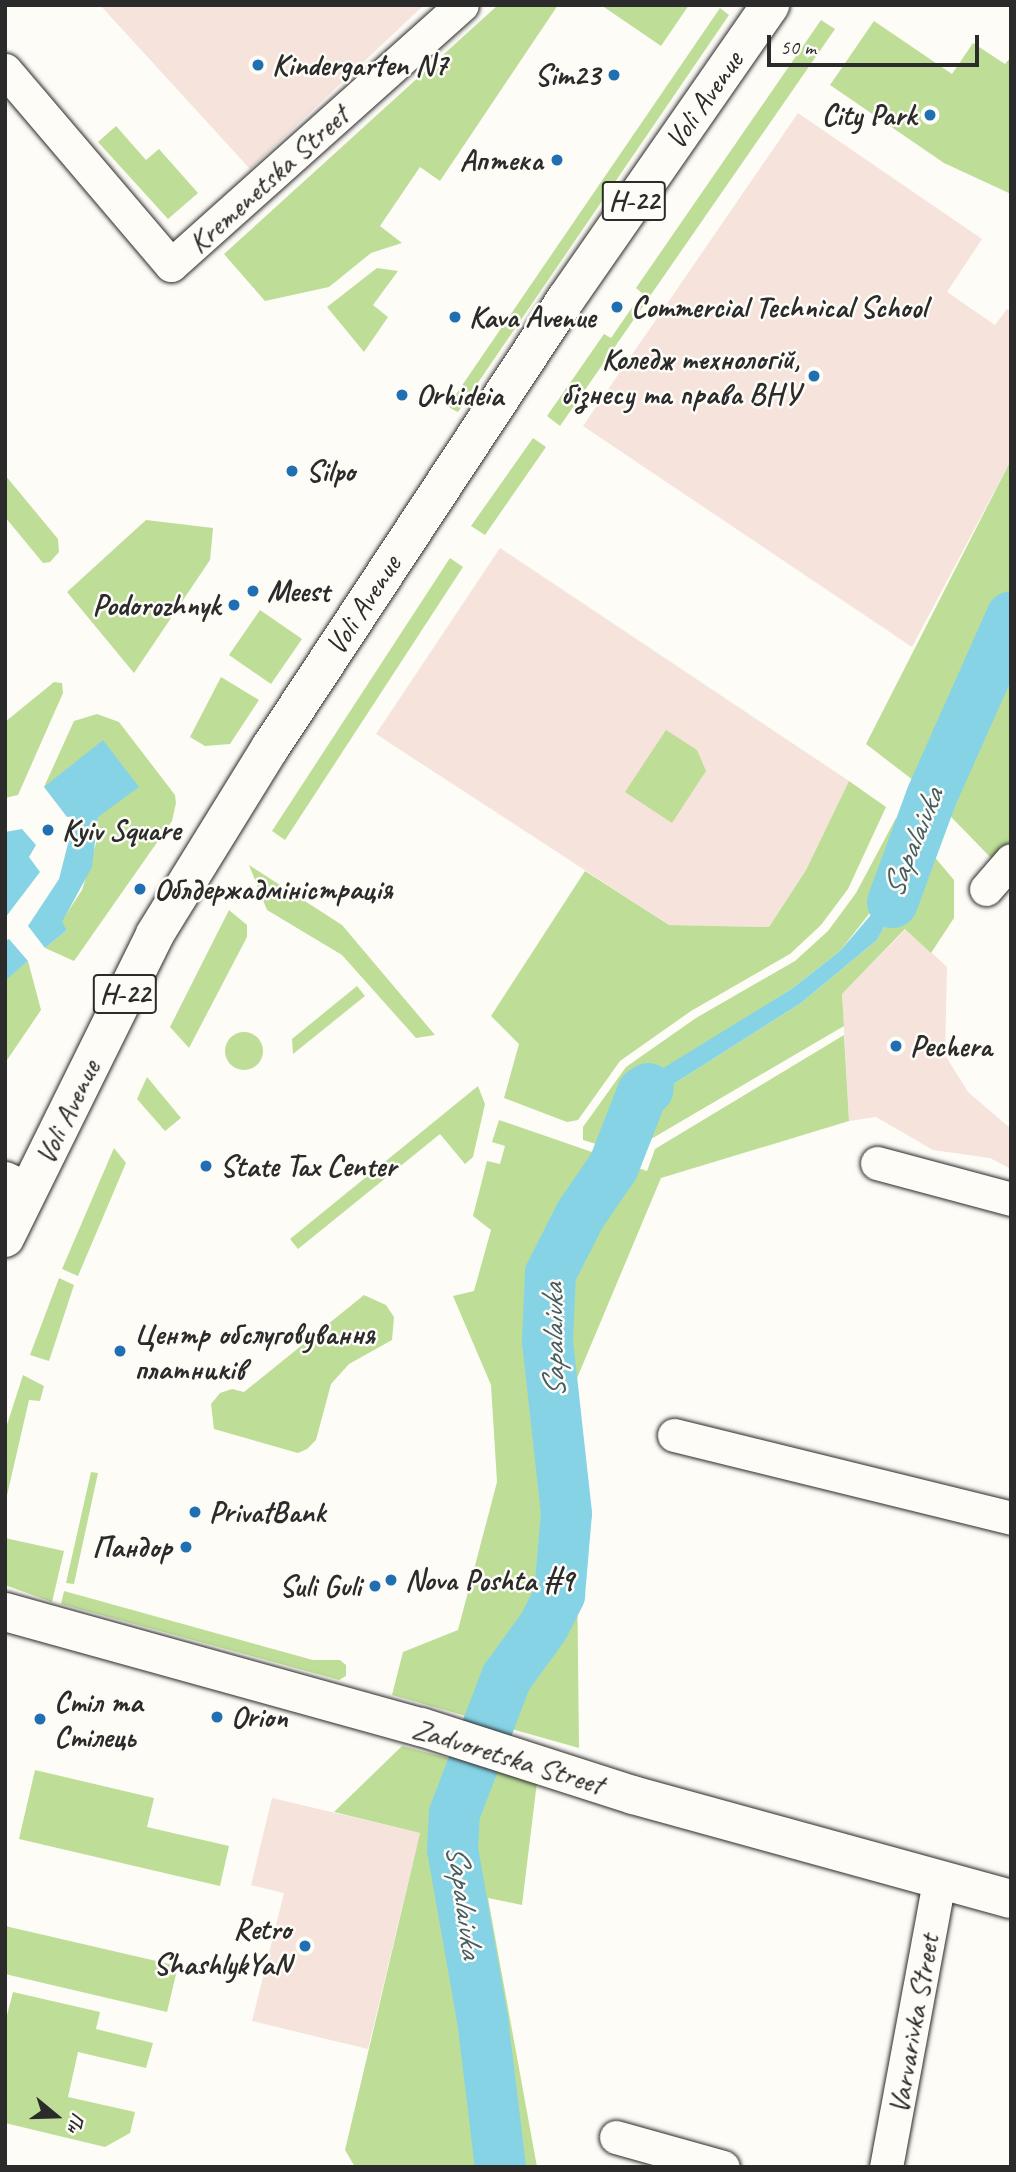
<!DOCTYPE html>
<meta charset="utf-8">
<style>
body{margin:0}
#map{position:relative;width:1016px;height:2172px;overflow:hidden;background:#fdfcf7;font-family:Caveat,sans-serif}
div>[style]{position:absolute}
.built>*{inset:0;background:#f5e3dc}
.green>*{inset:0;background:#bede97}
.round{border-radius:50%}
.water>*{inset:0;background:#86d3e6}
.river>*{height:51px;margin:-25.5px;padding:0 25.5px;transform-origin:25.5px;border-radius:25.5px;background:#86d3e6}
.roads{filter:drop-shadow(0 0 2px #2b2b2b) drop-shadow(0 0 2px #2b2b2b)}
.street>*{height:33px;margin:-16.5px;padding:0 16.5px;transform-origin:16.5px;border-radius:16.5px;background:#fdfcf7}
.secondary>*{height:38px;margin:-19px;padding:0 19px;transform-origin:19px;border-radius:19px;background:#fdfcf7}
.primary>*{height:38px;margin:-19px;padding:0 19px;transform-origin:19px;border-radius:19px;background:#fdfcf7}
.dots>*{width:19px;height:19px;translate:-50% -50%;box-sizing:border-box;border:4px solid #fdfcf7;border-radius:50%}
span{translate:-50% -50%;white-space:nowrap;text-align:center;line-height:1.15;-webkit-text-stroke:5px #fdfcf7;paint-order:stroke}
.shield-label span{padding:2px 5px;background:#fdfcf7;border:2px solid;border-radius:5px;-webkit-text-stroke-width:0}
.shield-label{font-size:28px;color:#2b2b2b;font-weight:700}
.poi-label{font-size:30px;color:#2b2b2b;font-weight:700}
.left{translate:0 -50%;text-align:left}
.right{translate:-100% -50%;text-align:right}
.street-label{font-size:30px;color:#2b2b2b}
.water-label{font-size:32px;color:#465d63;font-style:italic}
.frame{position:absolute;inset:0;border:7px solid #2b2b2b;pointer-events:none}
.north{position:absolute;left:21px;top:2081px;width:70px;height:70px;-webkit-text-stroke:5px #fdfcf7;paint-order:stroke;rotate:109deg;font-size:19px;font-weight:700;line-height:28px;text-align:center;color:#2b2b2b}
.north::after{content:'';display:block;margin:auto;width:24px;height:32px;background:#2b2b2b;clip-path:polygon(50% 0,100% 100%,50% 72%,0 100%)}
.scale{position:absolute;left:767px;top:35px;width:212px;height:32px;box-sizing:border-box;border:4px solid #2b2b2b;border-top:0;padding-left:9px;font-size:21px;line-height:24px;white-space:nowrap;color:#2b2b2b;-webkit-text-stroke:5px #fdfcf7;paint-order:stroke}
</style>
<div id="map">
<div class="built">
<div style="clip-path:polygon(100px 5px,424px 5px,250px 169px)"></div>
<div style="clip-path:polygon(798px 113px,982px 239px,947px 292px,995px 325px,1007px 309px,1011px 312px,1011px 460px,912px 647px,583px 426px)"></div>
<div style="clip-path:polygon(500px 548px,849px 781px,806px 870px,769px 927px,669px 925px,376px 734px)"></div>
<div style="clip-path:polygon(906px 929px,947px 967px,945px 1055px,968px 1092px,1011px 1129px,1011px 1169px,990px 1158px,933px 1150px,876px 1117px,849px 1121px,842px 994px)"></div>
<div style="clip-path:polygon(272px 1798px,420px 1833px,368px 2049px,252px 2021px,284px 1893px,251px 1885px)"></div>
</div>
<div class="green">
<div style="clip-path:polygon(498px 5px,558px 5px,440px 181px,420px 167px,380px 226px,402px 243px,371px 253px,329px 287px,265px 301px,224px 254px)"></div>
<div style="clip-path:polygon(601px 5px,689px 5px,661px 46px)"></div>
<div style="clip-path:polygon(720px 8px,729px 15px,458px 412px,452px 409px,448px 406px)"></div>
<div style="clip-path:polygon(821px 20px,835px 29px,560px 426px,547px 416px,604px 334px,611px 338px,642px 293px,636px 288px)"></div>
<div style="clip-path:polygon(874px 21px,952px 74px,973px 43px,1005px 64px,1011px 57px,1011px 194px,944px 163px,830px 85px)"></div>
<div style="clip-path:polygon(116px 126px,146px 160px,159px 149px,198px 193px,168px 219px,98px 142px)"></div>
<div style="clip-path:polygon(377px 268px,398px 271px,373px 305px,388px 317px,364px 352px,327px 307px)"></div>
<div style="clip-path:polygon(533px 438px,546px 447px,485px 535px,471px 526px)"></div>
<div style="clip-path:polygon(1011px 460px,1011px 842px,995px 862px,922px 787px,866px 744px)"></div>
<div style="clip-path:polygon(5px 475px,58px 539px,59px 552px,50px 562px,43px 563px,5px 517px)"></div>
<div style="clip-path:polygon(146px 520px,213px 528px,210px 560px,134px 673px,67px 592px)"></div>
<div style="clip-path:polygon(450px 558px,463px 567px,285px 840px,272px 831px)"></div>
<div style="clip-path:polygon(260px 610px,302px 639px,271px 684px,229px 655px)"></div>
<div style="clip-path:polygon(221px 677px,259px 700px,230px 744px,205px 746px,190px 737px)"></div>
<div style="clip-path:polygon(54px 682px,62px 683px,63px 693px,18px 795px,5px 798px,5px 722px)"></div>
<div style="clip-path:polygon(97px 714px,119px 722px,175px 795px,176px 803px,172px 821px,74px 961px,45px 948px,67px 930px,61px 922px,82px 890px,97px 840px,98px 817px,44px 787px,74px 721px)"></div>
<div style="clip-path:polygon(666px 730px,697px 750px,706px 771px,672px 823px,625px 792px)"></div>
<div style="clip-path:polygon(849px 781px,886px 807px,848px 889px,821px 925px,790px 954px,691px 1011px,620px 1061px,578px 1120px,567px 1122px,504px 1098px,519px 1044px,491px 1016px,585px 871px,669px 925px,769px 927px,806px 870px)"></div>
<div style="clip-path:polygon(896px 818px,910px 831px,894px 882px,840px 951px,790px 990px,627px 1095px,612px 1149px,583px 1140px,583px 1127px,626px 1067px,696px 1018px,795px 961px,828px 931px,856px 893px)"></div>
<div style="clip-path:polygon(927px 848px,954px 880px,954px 918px,931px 953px,905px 929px,842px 994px,844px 1026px,646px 1142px,638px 1157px,628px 1154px,642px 1117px,661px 1092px,801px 1003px,877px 940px)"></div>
<div style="clip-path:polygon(249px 865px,342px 925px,435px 1035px,416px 1038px,342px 955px,267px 910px)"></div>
<div style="clip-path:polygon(229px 910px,247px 925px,247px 937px,189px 1048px,170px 1027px)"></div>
<div style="clip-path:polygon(28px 961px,41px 1010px,5px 1063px,5px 980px)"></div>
<div style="clip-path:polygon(357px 986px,365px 996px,293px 1054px,292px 1039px)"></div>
<div class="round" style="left:225px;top:1032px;width:38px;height:38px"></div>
<div style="clip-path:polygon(844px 1035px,849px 1121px,661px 1178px,575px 1383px,579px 1748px,392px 1695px,403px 1652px,458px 1630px,497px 1482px,491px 1385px,453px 1296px,474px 1291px,491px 1230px,473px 1216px,487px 1161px,500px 1164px,505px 1146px,492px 1142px,499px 1120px,647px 1171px,655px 1149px)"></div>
<div style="clip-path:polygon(147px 1077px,181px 1118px,165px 1131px,137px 1099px)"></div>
<div style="clip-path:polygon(478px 1086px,485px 1104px,473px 1157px,465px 1164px,440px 1134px,298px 1249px,290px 1239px)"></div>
<div style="clip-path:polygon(114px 1148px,126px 1163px,78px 1276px,62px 1269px)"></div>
<div style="clip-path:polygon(59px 1278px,74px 1285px,49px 1361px,30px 1355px)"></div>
<div style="clip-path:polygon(364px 1295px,386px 1305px,394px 1317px,392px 1340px,349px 1364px,331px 1384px,316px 1440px,307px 1449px,298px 1453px,214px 1429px,211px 1404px,220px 1393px,232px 1389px,244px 1392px)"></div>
<div style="clip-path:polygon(23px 1375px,44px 1386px,40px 1401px,29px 1400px,5px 1504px,5px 1431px)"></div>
<div style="clip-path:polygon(91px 1472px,98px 1473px,74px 1584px,66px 1583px)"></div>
<div style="clip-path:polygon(5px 1538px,64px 1551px,52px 1602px,5px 1585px)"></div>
<div style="clip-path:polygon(64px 1591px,313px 1660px,340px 1660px,346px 1665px,346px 1676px,339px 1680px,61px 1604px)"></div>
<div style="clip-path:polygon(402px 1746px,537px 1782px,522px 1905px,488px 1898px,537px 2167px,355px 2167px,345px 2150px,420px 1833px,334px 1812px)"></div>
<div style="clip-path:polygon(35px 1770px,154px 1798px,147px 1827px,229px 1846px,220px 1886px,19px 1839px)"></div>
<div style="clip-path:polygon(5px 1926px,178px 1966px,167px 2012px,5px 1974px)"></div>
<div style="clip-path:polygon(13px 1992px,100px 2012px,96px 2029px,153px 2043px,146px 2068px,78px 2052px,68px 2097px,135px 2112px,130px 2133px,105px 2147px,5px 2123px,5px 2023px)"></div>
</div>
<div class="water">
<div style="clip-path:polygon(1011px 597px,1011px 638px,939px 805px,922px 787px)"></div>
<div style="clip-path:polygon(103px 740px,139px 787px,98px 817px,92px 867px,62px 922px,67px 930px,45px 948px,28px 926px,59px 879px,75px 816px,67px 817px,44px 787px)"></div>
<div style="clip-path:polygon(22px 829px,36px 845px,29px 857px,40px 872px,5px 918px,5px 832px)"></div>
<div style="clip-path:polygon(910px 831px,927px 848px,877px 940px,801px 1003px,661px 1092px,642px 1117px,628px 1154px,612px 1149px,627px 1095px,639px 1083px,790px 990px,840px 951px,882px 902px)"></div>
<div style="clip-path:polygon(9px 939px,28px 961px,6px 980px,5px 941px)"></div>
</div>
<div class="river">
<div style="left:892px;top:902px;width:113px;rotate:-69.8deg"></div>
<div style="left:931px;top:796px;width:197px;rotate:-66deg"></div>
<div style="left:500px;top:2167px;width:149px;rotate:-96.9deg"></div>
<div style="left:482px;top:2019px;width:173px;rotate:-100deg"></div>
<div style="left:452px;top:1849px;width:36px;rotate:-87deg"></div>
<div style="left:454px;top:1813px;width:146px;rotate:-69.1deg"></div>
<div style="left:506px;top:1677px;width:63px;rotate:-54deg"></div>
<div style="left:543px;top:1626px;width:36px;rotate:-63deg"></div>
<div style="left:559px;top:1594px;width:81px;rotate:-85.1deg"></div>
<div style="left:566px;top:1513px;width:173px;rotate:-96.3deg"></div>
<div style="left:547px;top:1341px;width:68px;rotate:-87.5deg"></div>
<div style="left:550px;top:1273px;width:66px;rotate:-63deg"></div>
<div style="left:580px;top:1214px;width:58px;rotate:-55.5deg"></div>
<div style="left:613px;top:1166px;width:79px;rotate:-68.6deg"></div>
<div style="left:642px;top:1092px;width:7px;rotate:-34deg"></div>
</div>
<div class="roads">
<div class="street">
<div style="left:5px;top:70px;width:256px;rotate:49.6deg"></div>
<div style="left:171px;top:265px;width:390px;rotate:-41.8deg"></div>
<div style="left:986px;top:889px;width:38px;rotate:-49deg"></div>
<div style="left:877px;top:1163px;width:139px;rotate:15deg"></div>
<div style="left:5px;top:1178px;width:26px;rotate:25deg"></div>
<div style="left:674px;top:1435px;width:347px;rotate:13.8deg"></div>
<div style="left:616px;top:2137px;width:111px;rotate:15.7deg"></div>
<div style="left:886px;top:2167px;width:291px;rotate:-79.5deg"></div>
</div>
<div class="secondary">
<div style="left:5px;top:1612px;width:432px;rotate:15.5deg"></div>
<div style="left:421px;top:1727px;width:223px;rotate:17.8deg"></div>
<div style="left:633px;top:1795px;width:392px;rotate:15.4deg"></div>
</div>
<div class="primary">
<div style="left:5px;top:1238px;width:339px;rotate:-63.7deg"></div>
<div style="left:155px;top:934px;width:219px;rotate:-58.3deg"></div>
<div style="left:270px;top:748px;width:538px;rotate:-56.61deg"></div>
<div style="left:566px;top:299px;width:358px;rotate:-55.2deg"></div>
</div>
</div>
<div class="dots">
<div style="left:258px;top:65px;background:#1f6fb2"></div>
<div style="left:614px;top:75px;background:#1f6fb2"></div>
<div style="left:930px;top:115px;background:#1f6fb2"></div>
<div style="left:557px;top:160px;background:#1f6fb2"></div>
<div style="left:617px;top:307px;background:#1f6fb2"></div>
<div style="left:455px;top:317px;background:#1f6fb2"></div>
<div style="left:814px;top:376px;background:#1f6fb2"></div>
<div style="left:402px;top:395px;background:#1f6fb2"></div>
<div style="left:292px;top:471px;background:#1f6fb2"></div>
<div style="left:253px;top:591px;background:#1f6fb2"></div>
<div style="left:234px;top:605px;background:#1f6fb2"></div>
<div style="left:48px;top:830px;background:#1f6fb2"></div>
<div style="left:140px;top:889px;background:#1f6fb2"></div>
<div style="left:896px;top:1046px;background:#1f6fb2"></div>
<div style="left:206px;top:1166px;background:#1f6fb2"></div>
<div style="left:120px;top:1351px;background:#1f6fb2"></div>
<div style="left:195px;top:1512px;background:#1f6fb2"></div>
<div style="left:186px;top:1547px;background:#1f6fb2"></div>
<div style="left:391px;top:1580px;background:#1f6fb2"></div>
<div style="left:375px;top:1586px;background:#1f6fb2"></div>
<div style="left:217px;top:1717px;background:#1f6fb2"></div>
<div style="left:40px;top:1719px;background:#1f6fb2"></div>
<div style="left:305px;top:1946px;background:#1f6fb2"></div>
</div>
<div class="shield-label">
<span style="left:634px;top:201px">Н-22</span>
<span style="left:125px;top:994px">Н-22</span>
</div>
<div class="poi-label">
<span class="left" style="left:272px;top:65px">Kindergarten N7</span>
<span class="right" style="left:600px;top:75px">Sim23</span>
<span class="right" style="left:916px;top:115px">City Park</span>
<span class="right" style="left:543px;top:160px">Аптека</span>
<span class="left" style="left:631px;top:307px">Commercial Technical School</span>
<span class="left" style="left:469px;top:317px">Kava Avenue</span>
<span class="right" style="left:800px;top:376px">Коледж технологій,<br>бізнесу та права ВНУ</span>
<span class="left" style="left:416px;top:395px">Orhideia</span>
<span class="left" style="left:306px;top:471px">Silpo</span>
<span class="left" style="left:267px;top:591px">Meest</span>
<span class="right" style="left:220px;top:605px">Podorozhnyk</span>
<span class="left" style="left:62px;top:830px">Kyiv Square</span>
<span class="left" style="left:154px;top:889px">Облдержадміністрація</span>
<span class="left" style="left:910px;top:1046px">Pechera</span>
<span class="left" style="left:220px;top:1166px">State Tax Center</span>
<span class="left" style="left:134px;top:1351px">Центр обслуговування<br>платників</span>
<span class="left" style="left:209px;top:1512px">PrivatBank</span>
<span class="right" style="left:172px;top:1547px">Пандор</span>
<span class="left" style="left:405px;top:1580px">Nova Poshta #9</span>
<span class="right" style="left:361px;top:1586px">Suli Guli</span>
<span class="left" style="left:54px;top:1719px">Стіл та<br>Стілець</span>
<span class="left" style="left:231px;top:1717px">Orion</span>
<span class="right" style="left:291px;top:1946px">Retro<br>ShashlykYaN</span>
</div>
<div class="street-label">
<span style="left:704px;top:100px;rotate:-55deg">Voli Avenue</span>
<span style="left:268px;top:179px;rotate:-42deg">Kremenetska Street</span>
<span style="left:363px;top:605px;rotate:-57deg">Voli Avenue</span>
<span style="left:67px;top:1112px;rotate:-64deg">Voli Avenue</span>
<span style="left:508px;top:1756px;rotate:17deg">Zadvoretska Street</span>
<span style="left:913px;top:2024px;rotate:-80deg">Varvarivka Street</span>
</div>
<div class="water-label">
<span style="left:913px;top:843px;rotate:-68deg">Sapalaivka</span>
<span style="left:554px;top:1341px;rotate:-91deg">Sapalaivka</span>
<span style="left:464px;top:1901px;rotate:82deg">Sapalaivka</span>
</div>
<div class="frame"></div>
<div class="north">Пн</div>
<div class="scale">50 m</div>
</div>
